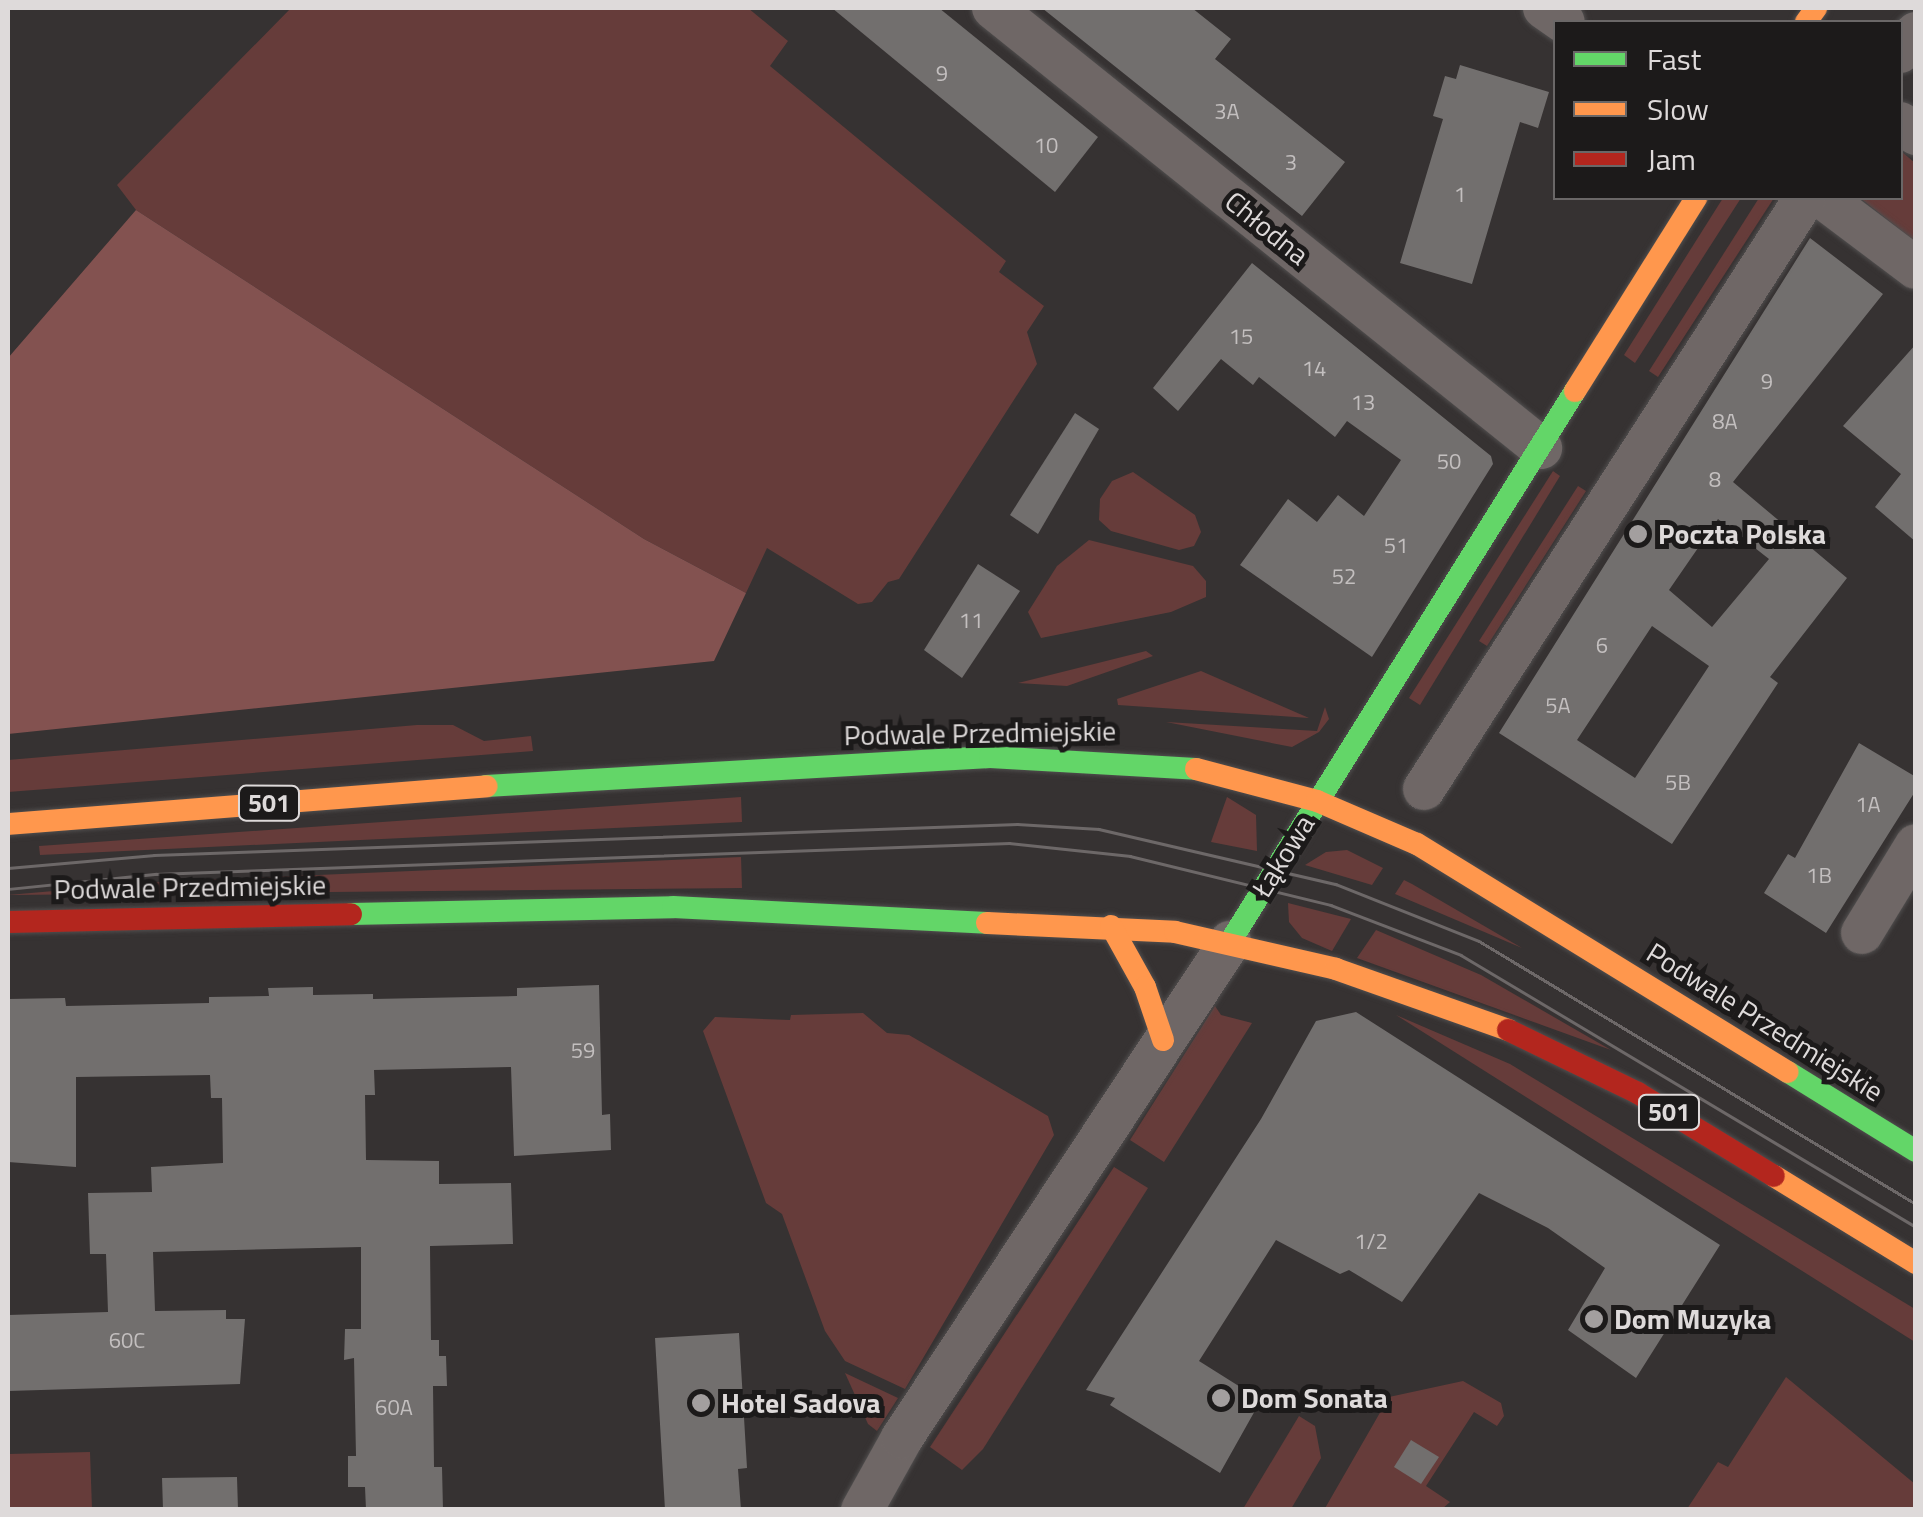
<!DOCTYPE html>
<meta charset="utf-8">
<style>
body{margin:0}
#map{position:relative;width:1923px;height:1517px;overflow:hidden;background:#363232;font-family:"Titillium Web",sans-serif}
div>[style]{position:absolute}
.green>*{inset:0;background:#663c3a}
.forest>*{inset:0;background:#835250}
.building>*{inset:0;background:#726f6e}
.roads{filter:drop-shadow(0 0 2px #504e4e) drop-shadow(0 0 2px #504e4e)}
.street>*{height:42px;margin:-21px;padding:0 21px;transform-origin:21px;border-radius:21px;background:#6f6766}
.fast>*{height:22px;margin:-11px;padding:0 11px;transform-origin:11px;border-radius:11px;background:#63d668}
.slow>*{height:22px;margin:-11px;padding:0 11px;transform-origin:11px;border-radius:11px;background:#ff974d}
.jam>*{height:22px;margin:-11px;padding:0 11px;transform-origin:11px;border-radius:11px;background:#b3261e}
.tram>*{height:2.5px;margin:-1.25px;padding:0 1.25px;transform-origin:1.25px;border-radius:1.25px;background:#6d6868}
.dots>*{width:28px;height:28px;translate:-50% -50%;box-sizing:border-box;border:5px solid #1c1a1a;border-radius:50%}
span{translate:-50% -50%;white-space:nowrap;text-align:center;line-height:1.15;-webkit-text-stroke:10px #1c1a1a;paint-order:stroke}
.number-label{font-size:22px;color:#c3bfbf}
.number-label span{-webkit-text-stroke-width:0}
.shield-label span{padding:2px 8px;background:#1c1a1a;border:2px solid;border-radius:8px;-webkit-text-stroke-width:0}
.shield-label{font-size:25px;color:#dedada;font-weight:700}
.street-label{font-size:28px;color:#dedada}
.poi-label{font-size:28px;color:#dedada;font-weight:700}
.left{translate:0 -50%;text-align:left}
.frame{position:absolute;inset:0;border:10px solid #dedada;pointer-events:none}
.legend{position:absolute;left:1553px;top:20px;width:350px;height:180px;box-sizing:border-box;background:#1c1a1a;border:2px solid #6a6767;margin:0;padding:12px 18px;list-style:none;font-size:30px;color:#dedada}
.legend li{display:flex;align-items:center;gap:20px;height:50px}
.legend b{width:50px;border:2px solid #6a6767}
</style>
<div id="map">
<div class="green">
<div style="clip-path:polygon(291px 8px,748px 8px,788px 41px,770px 66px,1006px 261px,999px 272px,1044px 306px,1027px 332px,1037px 364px,899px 579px,888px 582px,872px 602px,858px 604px,767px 548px,746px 593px,644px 539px,136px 210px,117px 185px)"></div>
<div style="clip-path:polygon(1901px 151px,1915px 163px,1915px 241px,1860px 198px,1900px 198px)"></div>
<div style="clip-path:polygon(1723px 198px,1741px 198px,1635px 363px,1624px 355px)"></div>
<div style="clip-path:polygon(1759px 198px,1774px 198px,1658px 377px,1649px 371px)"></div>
<div style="clip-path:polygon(1553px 471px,1560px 476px,1420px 705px,1409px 698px)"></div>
<div style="clip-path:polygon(1133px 472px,1195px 515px,1201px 532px,1194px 546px,1179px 550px,1111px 531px,1099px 520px,1100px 499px,1112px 481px)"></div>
<div style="clip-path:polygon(1578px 486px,1586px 491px,1487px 646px,1479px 641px)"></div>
<div style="clip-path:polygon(1089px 540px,1193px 566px,1206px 581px,1206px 597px,1171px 612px,1041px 638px,1028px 612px,1057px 566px)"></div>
<div style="clip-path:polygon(1146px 651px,1153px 656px,1067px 686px,1018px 683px)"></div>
<div style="clip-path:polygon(1201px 671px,1309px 718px,1118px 705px,1117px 699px)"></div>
<div style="clip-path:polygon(1325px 707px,1329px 719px,1319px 732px,1292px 747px,1166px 722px,1317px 731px)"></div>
<div style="clip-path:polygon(417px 725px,453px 725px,484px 741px,531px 736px,533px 751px,8px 792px,8px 760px)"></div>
<div style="clip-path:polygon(741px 797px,742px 822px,40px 855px,39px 846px)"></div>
<div style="clip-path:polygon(1227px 797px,1256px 815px,1257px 851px,1211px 842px)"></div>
<div style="clip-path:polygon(1347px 850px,1383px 868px,1372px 885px,1305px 865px,1326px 852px)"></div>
<div style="clip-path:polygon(741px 857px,742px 888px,8px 895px,156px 882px)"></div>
<div style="clip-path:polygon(1404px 880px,1412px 884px,1522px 948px,1395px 894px)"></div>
<div style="clip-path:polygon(1288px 903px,1351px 919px,1332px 951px,1302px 938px,1289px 922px)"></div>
<div style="clip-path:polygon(1376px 930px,1481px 975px,1611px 1050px,1357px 958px)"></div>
<div style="clip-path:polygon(1215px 1006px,1221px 1015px,1252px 1023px,1164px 1162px,1130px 1140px)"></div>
<div style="clip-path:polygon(863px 1013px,887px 1033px,909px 1035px,1048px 1116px,1054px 1135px,905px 1389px,845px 1361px,825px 1331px,782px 1214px,766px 1203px,703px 1031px,715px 1017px,790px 1020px,791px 1015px)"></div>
<div style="clip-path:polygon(1396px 1015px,1510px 1064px,1915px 1309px,1915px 1342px)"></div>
<div style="clip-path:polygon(1114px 1167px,1148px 1188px,983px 1449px,962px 1470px,930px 1447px)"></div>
<div style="clip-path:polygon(845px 1373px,898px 1398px,877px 1431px,868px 1424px)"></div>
<div style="clip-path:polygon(1786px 1377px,1915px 1484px,1915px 1509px,1687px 1509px,1718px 1462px,1728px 1467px)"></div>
<div style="clip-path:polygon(1463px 1381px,1501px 1403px,1504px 1416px,1497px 1426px,1474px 1412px,1426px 1486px,1450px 1502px,1442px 1509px,1324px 1510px,1389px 1397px)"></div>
<div style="clip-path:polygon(1299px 1416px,1315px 1426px,1321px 1458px,1291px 1509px,1243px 1509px)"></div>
<div style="clip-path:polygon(90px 1452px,92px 1509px,8px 1509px,8px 1454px)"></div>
</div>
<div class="forest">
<div style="clip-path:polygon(136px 210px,644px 539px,746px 593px,714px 661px,8px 734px,8px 358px)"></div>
</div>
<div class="building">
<div style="clip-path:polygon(832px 8px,939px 8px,1098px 137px,1055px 192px)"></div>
<div style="clip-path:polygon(1042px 8px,1192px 8px,1231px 39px,1215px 59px,1345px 162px,1302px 216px)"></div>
<div style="clip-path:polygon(1460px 65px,1549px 92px,1538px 128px,1520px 122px,1472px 284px,1400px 263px,1443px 119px,1433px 116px,1445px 76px,1456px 79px)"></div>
<div style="clip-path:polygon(evenodd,1810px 238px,1883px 294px,1733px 482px,1847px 578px,1770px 677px,1778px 683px,1672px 844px,1499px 733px,1810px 238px,1718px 519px,1769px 559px,1712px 627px,1669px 590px,1718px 519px,1810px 238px,1652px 626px,1709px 666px,1635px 778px,1577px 740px,1652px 626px)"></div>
<div style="clip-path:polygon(1252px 263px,1491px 456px,1493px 464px,1372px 657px,1240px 565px,1288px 499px,1317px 522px,1338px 495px,1364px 516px,1401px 460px,1347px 421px,1335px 437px,1259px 377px,1253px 385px,1221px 359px,1178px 411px,1153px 388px)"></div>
<div style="clip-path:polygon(1916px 344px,1916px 542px,1875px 507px,1901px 474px,1843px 426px)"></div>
<div style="clip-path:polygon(1075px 413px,1099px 429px,1038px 534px,1010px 515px)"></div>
<div style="clip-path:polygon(978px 564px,1020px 591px,962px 678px,924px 650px)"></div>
<div style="clip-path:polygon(1859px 743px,1916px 777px,1916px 790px,1826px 933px,1764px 893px,1788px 854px,1795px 858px)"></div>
<div style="clip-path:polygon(599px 985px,602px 1115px,610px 1114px,611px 1150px,514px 1156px,511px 1067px,374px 1070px,375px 1095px,365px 1095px,366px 1160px,439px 1161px,439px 1184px,511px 1183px,513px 1244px,430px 1246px,431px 1340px,439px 1340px,439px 1356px,446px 1356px,447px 1386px,433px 1386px,434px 1467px,442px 1467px,443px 1510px,366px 1510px,365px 1487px,348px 1487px,348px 1456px,356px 1456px,354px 1358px,344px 1360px,345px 1329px,361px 1329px,361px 1247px,153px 1252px,155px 1311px,226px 1310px,226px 1319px,245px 1319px,240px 1384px,8px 1391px,8px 1315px,108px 1312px,106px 1254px,90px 1254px,88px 1193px,152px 1192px,151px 1167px,223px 1163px,222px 1098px,211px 1098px,210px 1075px,76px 1077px,76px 1167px,8px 1162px,8px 999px,65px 998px,66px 1006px,209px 1003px,209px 997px,269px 996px,268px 988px,313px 987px,313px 995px,373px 994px,373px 999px,517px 996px,517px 988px)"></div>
<div style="clip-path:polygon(1356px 1012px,1720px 1245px,1636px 1378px,1568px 1330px,1605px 1268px,1548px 1228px,1479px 1193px,1402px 1302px,1349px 1270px,1340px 1274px,1276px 1240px,1199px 1361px,1261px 1400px,1220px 1473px,1110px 1405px,1115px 1398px,1086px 1390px,1261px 1119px,1316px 1021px)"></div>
<div style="clip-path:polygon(739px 1333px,747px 1468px,738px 1469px,741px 1510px,665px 1510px,655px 1338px)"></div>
<div style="clip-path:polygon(1411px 1440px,1439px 1457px,1421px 1484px,1394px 1467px)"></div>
<div style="clip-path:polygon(237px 1477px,238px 1510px,163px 1510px,162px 1478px)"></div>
</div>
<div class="roads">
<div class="street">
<div style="left:993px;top:8px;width:703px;rotate:38.76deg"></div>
<div style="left:1544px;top:8px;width:24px;rotate:35deg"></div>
<div style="left:1900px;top:52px;width:25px;rotate:-50deg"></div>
<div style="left:1900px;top:123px;width:19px;rotate:35deg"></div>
<div style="left:1823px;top:198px;width:116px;rotate:37deg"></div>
<div style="left:1424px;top:789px;width:703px;rotate:-57.19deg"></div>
<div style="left:1862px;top:933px;width:103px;rotate:-58.5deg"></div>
<div style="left:862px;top:1510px;width:82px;rotate:-60.9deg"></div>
<div style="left:902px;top:1438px;width:595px;rotate:-56.52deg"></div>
</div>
<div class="fast">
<div style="left:486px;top:786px;width:505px;rotate:-3.29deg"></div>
<div style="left:990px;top:757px;width:206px;rotate:3.3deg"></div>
<div style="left:351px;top:914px;width:322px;rotate:-1.2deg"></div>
<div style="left:673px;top:907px;width:314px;rotate:2.9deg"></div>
<div style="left:1230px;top:942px;width:650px;rotate:-57.95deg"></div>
<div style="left:1788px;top:1072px;width:150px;rotate:31.7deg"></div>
</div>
<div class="slow">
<div style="left:1806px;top:22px;width:17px;rotate:-54deg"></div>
<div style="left:1575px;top:391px;width:228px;rotate:-57.9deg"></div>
<div style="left:1196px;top:769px;width:125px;rotate:14.8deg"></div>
<div style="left:1317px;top:801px;width:109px;rotate:23.3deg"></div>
<div style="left:1417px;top:844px;width:435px;rotate:31.6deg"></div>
<div style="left:8px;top:824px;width:480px;rotate:-4.5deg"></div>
<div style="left:987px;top:923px;width:188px;rotate:2.7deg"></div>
<div style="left:1175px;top:932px;width:165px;rotate:12.9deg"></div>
<div style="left:1336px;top:969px;width:182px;rotate:19.5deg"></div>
<div style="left:1111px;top:926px;width:70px;rotate:60.9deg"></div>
<div style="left:1145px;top:987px;width:56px;rotate:71.2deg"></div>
<div style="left:1774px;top:1176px;width:167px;rotate:31.5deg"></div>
</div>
<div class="jam">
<div style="left:8px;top:922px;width:343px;rotate:-1.3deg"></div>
<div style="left:1508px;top:1030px;width:144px;rotate:25.9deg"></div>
<div style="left:1638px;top:1093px;width:159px;rotate:31.4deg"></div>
</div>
</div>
<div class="tram">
<div style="left:8px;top:868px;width:147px;rotate:-5.1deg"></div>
<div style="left:154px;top:855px;width:864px;rotate:-2.06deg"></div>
<div style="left:1017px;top:824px;width:82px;rotate:3.5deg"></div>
<div style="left:1099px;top:829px;width:243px;rotate:13.1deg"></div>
<div style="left:1336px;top:884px;width:154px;rotate:21.7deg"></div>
<div style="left:1479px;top:941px;width:510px;rotate:31.04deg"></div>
<div style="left:8px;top:889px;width:148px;rotate:-5.8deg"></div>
<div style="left:155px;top:874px;width:855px;rotate:-2.08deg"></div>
<div style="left:1009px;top:843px;width:122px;rotate:6.1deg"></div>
<div style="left:1130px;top:856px;width:207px;rotate:13.7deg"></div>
<div style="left:1331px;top:905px;width:139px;rotate:21deg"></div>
<div style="left:1461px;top:955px;width:530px;rotate:30.87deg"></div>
</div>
<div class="dots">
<div style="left:1638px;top:534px;background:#a39f9f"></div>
<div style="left:1594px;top:1319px;background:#a39f9f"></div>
<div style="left:1221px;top:1398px;background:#a39f9f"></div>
<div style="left:701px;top:1403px;background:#a39f9f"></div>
</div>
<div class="number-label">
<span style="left:942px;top:74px">9</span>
<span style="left:1227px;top:112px">3A</span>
<span style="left:1046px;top:146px">10</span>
<span style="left:1291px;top:163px">3</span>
<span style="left:1460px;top:195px">1</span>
<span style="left:1241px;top:337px">15</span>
<span style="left:1314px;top:369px">14</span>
<span style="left:1767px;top:382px">9</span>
<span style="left:1363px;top:403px">13</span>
<span style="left:1725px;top:422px">8A</span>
<span style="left:1449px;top:462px">50</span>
<span style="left:1715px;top:480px">8</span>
<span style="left:1396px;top:546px">51</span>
<span style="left:1344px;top:577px">52</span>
<span style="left:971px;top:621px">11</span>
<span style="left:1602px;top:646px">6</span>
<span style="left:1558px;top:706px">5A</span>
<span style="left:1678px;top:783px">5B</span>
<span style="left:1868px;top:805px">1A</span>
<span style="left:1819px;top:876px">1B</span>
<span style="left:583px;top:1051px">59</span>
<span style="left:1371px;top:1242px">1/2</span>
<span style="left:127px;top:1341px">60C</span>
<span style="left:394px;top:1408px">60A</span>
</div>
<div class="shield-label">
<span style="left:269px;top:803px">501</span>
<span style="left:1669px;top:1112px">501</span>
</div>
<div class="street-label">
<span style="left:1267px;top:228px;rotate:39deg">Chłodna</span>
<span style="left:980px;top:733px;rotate:-1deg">Podwale Przedmiejskie</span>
<span style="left:1283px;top:856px;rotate:-58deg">Łąkowa</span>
<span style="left:190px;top:887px;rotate:-1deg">Podwale Przedmiejskie</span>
<span style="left:1765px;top:1022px;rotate:32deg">Podwale Przedmiejskie</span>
</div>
<div class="poi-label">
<span class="left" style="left:1658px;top:534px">Poczta Polska</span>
<span class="left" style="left:1614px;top:1319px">Dom Muzyka</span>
<span class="left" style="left:1241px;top:1398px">Dom Sonata</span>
<span class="left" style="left:721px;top:1403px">Hotel Sadova</span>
</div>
<div class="frame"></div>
<ul class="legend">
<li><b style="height:12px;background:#63d668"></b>Fast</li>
<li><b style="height:12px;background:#ff974d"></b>Slow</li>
<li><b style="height:12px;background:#b3261e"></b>Jam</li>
</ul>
</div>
